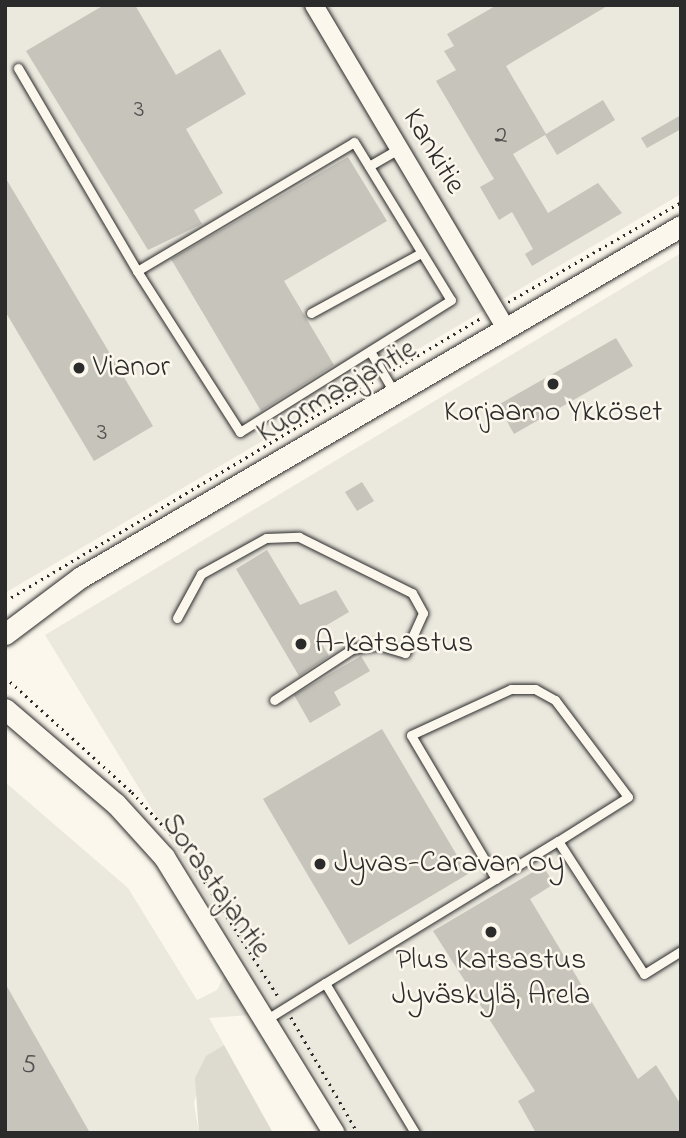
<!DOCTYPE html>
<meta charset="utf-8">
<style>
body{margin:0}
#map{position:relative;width:686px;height:1138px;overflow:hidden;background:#fbf7ec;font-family:"Indie Flower",sans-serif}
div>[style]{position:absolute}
.built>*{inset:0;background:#ebe8de}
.green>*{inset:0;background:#dddad0}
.building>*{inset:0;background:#c7c4bc}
.path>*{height:2.5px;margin-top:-1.25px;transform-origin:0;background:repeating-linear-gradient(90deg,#2b2b2b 0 2px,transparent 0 7px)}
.roads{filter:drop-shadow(0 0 2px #2b2b2b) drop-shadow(0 0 2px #2b2b2b)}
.service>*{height:9px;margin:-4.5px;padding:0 4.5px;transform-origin:4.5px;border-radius:4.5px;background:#fbf7ec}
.minor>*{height:18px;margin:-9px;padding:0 9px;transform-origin:9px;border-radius:9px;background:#fbf7ec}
.tertiary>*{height:21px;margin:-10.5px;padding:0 10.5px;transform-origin:10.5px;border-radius:10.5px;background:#fbf7ec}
.dots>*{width:19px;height:19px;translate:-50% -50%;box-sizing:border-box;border:4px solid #fbf7ec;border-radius:50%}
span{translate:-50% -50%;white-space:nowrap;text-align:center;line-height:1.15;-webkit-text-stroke:5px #fbf7ec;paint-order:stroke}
.number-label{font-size:26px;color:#52514f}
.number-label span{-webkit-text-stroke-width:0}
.street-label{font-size:30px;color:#2b2b2b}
.poi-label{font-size:30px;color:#2b2b2b}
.left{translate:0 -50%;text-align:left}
.frame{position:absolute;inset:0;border:7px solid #2b2b2b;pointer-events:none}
</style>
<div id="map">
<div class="built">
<div style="clip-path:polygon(5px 5px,681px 5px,681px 194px,5px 593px)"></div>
<div style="clip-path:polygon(681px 253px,681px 1133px,351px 1133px,45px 635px)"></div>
<div style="clip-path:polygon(5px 782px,128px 888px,197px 1000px,217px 990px,226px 973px,250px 1015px,209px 1018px,224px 1045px,207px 1056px,194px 1103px,199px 1133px,5px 1133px)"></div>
</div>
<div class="green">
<div style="clip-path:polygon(224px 1045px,273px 1133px,199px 1133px,195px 1078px,206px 1056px)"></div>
</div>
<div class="building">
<div style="clip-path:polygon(104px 5px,135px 5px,176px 75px,220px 49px,246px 94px,186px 129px,223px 193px,194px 210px,202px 224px,148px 250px,26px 51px)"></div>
<div style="clip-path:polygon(497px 5px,609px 5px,506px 66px,546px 134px,603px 100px,615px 120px,557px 155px,545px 135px,513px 154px,548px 213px,598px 183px,622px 213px,532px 266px,525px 254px,533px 249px,512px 212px,499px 220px,480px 187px,494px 179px,436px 81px,456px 70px,444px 51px,454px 46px,447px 34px)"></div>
<div style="clip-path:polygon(681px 115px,681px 129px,647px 148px,641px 138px)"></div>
<div style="clip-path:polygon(348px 157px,387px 221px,284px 281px,334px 365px,261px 411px,171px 259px)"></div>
<div style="clip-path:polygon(5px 177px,153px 426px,94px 461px,5px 311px)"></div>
<div style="clip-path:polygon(616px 338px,633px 366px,514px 434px,498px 405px)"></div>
<div style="clip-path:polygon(362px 482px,374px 501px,357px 511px,345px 492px)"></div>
<div style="clip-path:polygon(267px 550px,300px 605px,336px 590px,349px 612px,315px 632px,329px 656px,299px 676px,236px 569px)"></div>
<div style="clip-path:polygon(361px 656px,370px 671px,334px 692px,341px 705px,310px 723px,294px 695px)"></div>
<div style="clip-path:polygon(382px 729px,468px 874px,349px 945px,263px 799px)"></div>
<div style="clip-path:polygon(543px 866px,554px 884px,530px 899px,638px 1079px,656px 1065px,681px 1105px,681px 1133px,536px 1133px,518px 1101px,535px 1091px,433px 931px)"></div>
<div style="clip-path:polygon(5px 983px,90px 1133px,5px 1133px)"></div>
</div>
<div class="path">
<div style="left:508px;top:302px;width:200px;rotate:-30deg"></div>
<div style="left:393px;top:370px;width:102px;rotate:-30.6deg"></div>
<div style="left:5px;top:601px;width:428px;rotate:-30.8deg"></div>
<div style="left:5px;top:677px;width:171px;rotate:42.2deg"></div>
<div style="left:132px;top:792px;width:74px;rotate:47.2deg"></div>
<div style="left:182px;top:846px;width:178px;rotate:57.4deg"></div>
<div style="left:291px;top:1017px;width:134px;rotate:60deg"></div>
</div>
<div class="roads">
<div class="service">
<div style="left:18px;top:68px;width:235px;rotate:59.6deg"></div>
<div style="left:354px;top:142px;width:185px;rotate:58.5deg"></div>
<div style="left:451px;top:300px;width:249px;rotate:148deg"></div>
<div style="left:240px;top:432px;width:191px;rotate:-122.6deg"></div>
<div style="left:137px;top:271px;width:252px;rotate:-30.7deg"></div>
<div style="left:369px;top:166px;width:34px;rotate:-30deg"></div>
<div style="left:311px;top:313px;width:125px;rotate:-28.6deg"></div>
<div style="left:370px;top:351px;width:48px;rotate:59.7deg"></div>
<div style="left:177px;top:618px;width:50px;rotate:-61.4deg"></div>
<div style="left:201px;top:574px;width:74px;rotate:-29deg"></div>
<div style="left:266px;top:538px;width:33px;rotate:-2deg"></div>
<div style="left:299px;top:537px;width:126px;rotate:26.4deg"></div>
<div style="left:412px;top:593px;width:23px;rotate:61deg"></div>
<div style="left:423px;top:613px;width:44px;rotate:114.2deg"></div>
<div style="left:405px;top:653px;width:27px;rotate:-163deg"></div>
<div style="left:379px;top:645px;width:27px;rotate:172deg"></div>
<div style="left:352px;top:649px;width:93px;rotate:146.8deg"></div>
<div style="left:496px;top:879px;width:167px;rotate:-120.6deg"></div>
<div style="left:411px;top:735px;width:110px;rotate:-24.7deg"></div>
<div style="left:511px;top:689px;width:24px"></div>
<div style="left:535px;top:689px;width:23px;rotate:29deg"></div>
<div style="left:555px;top:700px;width:121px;rotate:53deg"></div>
<div style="left:628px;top:797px;width:83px;rotate:147.8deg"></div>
<div style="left:325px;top:983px;width:273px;rotate:-31.4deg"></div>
<div style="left:558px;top:841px;width:158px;rotate:57.1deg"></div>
<div style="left:644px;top:974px;width:44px;rotate:-31.9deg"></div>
<div style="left:267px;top:1019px;width:68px;rotate:-31.8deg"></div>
<div style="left:325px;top:983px;width:175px;rotate:59deg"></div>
</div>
<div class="minor">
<div style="left:314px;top:5px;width:376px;rotate:59.3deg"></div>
</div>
<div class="tertiary">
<div style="left:5px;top:634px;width:95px;rotate:-36.9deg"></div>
<div style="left:81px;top:577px;width:695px;rotate:-30.33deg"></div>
<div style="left:5px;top:709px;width:146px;rotate:40.6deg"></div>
<div style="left:116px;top:804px;width:72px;rotate:47.8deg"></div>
<div style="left:164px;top:857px;width:324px;rotate:58.4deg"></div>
</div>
</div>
<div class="dots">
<div style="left:79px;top:368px;background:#2b2b2b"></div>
<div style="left:553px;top:384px;background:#2b2b2b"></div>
<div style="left:301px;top:644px;background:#2b2b2b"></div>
<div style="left:320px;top:864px;background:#2b2b2b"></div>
<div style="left:491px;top:932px;background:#2b2b2b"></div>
</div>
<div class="number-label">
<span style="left:139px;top:111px">3</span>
<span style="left:501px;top:137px">2</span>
<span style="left:102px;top:434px">3</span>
<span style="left:29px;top:1067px">5</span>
</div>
<div class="street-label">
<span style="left:433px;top:152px;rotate:59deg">Kankitie</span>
<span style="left:337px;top:392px;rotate:-30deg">Kuormaajantie</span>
<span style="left:215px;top:886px;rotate:55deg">Sorastajantie</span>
</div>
<div class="poi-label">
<span class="left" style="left:93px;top:368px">Vianor</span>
<span style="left:553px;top:413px">Korjaamo Ykköset</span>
<span class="left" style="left:315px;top:644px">A-katsastus</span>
<span class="left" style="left:334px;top:864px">Jyvas-Caravan Oy</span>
<span style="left:491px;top:978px">Plus Katsastus<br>Jyväskylä, Arela</span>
</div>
<div class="frame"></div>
</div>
